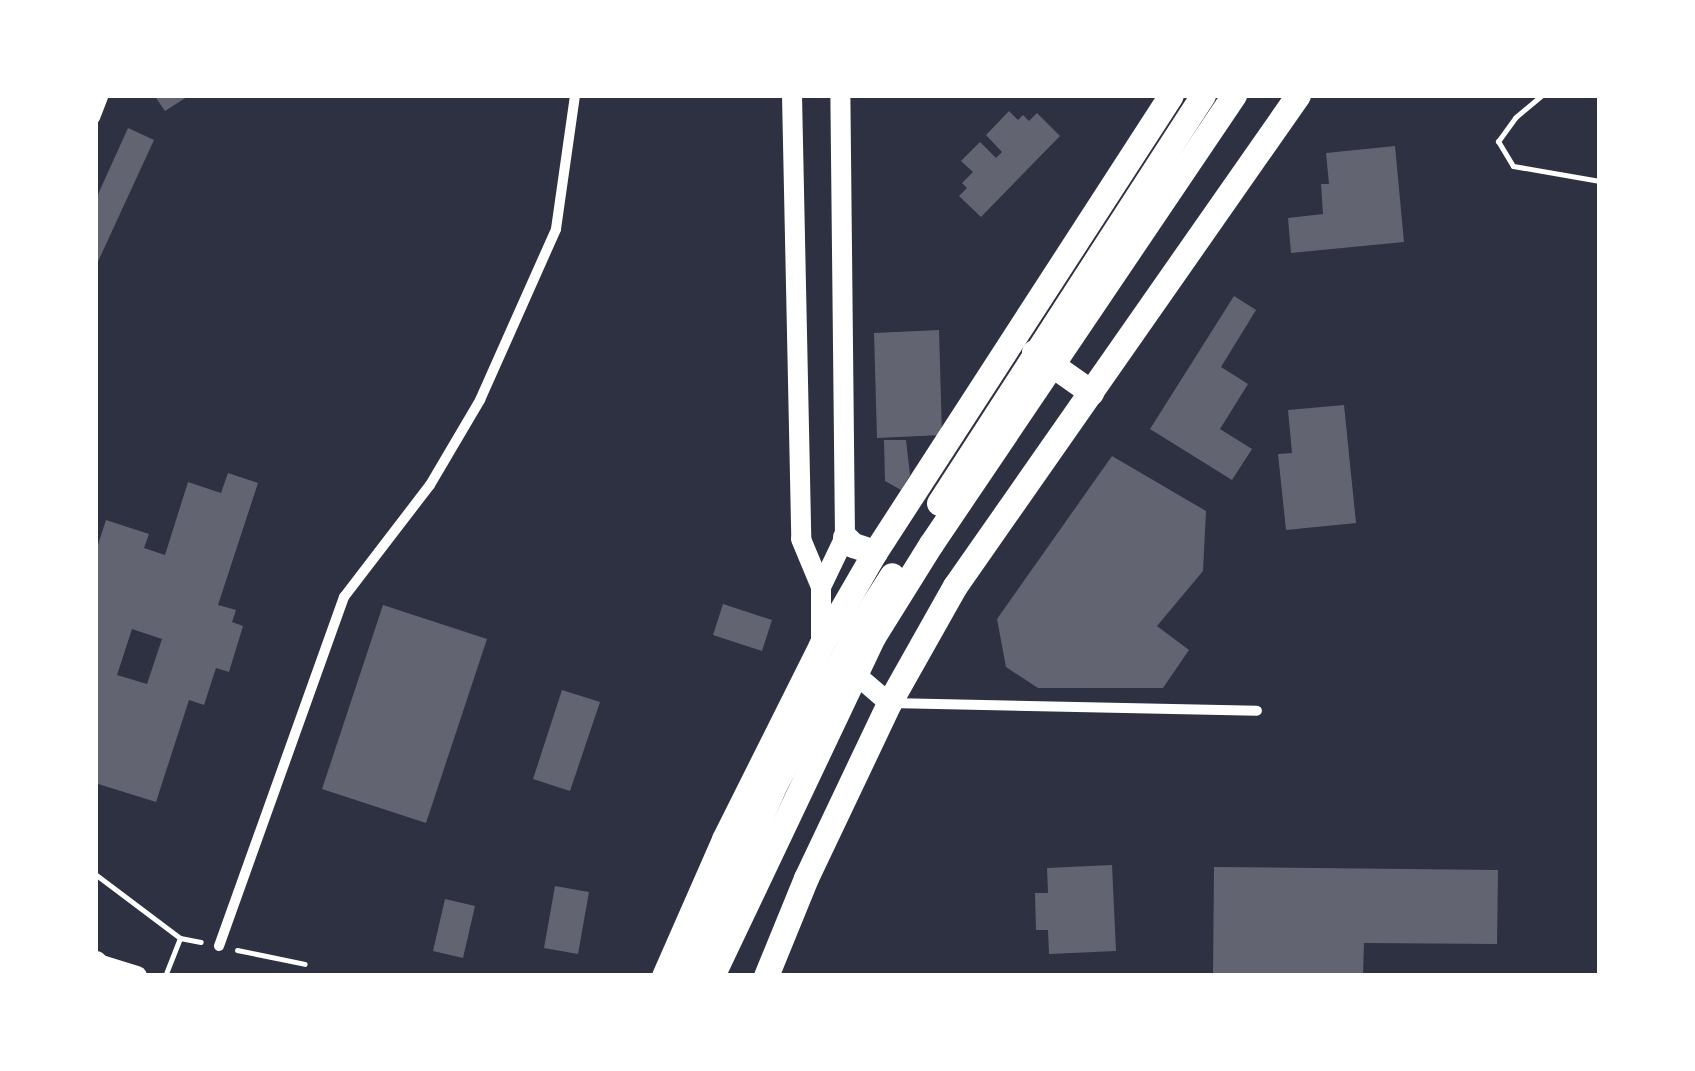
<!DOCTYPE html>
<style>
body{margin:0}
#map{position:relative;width:1695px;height:1071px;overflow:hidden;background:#2d3142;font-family:"Alegreya Sans",sans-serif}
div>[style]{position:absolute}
.building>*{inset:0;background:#626471}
.path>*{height:5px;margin:-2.5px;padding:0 2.5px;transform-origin:2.5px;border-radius:2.5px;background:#fff}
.minor>*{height:10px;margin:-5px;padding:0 5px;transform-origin:5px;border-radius:5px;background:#fff}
.secondary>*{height:20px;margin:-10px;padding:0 10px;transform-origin:10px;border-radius:10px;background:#fff}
.primary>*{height:25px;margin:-12.5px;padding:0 12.5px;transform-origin:12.5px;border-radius:12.5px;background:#fff}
.trunk>*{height:25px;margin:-12.5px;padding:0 12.5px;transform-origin:12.5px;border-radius:12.5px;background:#fff}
span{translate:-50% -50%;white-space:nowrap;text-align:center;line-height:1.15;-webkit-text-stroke:10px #fff;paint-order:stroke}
.frame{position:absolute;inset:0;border:98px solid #fff;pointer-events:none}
</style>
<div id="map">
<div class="building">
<div style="clip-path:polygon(154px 95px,190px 95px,165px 111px)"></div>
<div style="clip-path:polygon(1009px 111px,1018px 120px,1023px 115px,1029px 121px,1037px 113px,1060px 136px,981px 217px,959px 196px,967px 188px,962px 183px,973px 172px,961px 161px,980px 142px,996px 158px,1002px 152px,986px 135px)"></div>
<div style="clip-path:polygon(128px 128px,154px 140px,95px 268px,95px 201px)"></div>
<div style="clip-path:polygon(1395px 146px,1404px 242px,1291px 253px,1288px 218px,1323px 214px,1321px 184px,1329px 184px,1326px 153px)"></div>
<div style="clip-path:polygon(1234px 296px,1256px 310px,1221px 367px,1248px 384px,1220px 429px,1252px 449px,1232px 480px,1150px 429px)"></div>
<div style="clip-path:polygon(939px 330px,942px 435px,877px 438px,874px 333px)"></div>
<div style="clip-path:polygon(1344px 405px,1356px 523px,1286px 530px,1278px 454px,1292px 453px,1288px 410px)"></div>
<div style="clip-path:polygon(884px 440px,906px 440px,910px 475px,901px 490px,885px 481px)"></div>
<div style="clip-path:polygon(1112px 456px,1206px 511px,1203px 571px,1157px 626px,1189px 650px,1163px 688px,1038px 688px,1006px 667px,997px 619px)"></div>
<div style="clip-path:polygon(evenodd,228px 473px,258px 483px,218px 605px,236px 610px,232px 622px,243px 626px,229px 672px,216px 668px,204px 705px,189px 700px,156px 802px,95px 783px,95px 554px,106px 520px,149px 534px,144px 548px,165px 555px,188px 482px,221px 493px,228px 473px,132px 629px,162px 639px,147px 684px,117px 675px,132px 629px)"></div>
<div style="clip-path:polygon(723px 604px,772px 620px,762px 651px,713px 635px)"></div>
<div style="clip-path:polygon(383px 605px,487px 639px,426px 823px,322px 789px)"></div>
<div style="clip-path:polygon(562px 690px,600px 702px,570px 791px,533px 779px)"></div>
<div style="clip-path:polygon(1112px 865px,1116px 951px,1049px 954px,1048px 930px,1036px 930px,1035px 893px,1048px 893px,1047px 868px)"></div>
<div style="clip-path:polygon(1214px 867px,1498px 870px,1497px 944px,1364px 943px,1363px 976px,1213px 976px)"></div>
<div style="clip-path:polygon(555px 886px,589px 892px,578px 954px,544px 948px)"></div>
<div style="clip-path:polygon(445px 899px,475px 906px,463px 958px,433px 951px)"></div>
</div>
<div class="path">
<div style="left:1542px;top:95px;width:35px;rotate:140deg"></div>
<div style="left:1515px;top:118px;width:29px;rotate:126deg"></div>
<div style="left:1498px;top:141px;width:29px;rotate:59deg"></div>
<div style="left:1513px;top:166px;width:88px;rotate:9.8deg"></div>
<div style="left:95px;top:874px;width:106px;rotate:37deg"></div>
<div style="left:180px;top:938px;width:41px;rotate:111.5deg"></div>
<div style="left:180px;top:938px;width:21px;rotate:11deg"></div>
<div style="left:237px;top:950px;width:69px;rotate:11.6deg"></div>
</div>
<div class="minor">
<div style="left:95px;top:118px;width:25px;rotate:-69deg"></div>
<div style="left:890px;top:703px;width:367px;rotate:1.2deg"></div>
<div style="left:219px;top:946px;width:371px;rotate:-70.3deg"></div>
<div style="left:344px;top:597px;width:141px;rotate:-52.5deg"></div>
<div style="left:430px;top:485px;width:99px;rotate:-59.5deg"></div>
<div style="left:480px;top:400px;width:187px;rotate:-66deg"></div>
<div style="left:556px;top:229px;width:135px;rotate:-81.9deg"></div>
</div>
<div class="secondary">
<div style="left:792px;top:95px;width:444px;rotate:88.8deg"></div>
<div style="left:801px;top:539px;width:52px;rotate:67.4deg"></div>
<div style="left:821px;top:587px;width:57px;rotate:90deg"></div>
<div style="left:821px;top:587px;width:55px;rotate:-64.4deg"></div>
<div style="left:845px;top:537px;width:442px;rotate:-90.6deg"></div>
<div style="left:846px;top:666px;width:57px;rotate:40.7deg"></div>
<div style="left:95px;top:963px;width:44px;rotate:17.2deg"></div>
</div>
<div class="primary">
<div style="left:1034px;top:352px;width:70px;rotate:35.1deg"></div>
<div style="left:845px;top:537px;width:11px;rotate:45deg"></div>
<div style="left:853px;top:545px;width:23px;rotate:18deg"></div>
<div style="left:95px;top:963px;width:16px;rotate:52deg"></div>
<div style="left:664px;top:976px;width:150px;rotate:-66.3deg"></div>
<div style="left:724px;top:839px;width:217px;rotate:-63.4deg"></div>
<div style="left:821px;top:645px;width:108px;rotate:-59.9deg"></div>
<div style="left:875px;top:552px;width:544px;rotate:-57.07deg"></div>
<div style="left:766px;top:976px;width:106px;rotate:-67.8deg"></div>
<div style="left:806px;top:878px;width:194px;rotate:-64.6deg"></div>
<div style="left:889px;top:703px;width:134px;rotate:-60.6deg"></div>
<div style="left:955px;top:586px;width:599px;rotate:-55.06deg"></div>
</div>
<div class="trunk">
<div style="left:939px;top:503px;width:486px;rotate:-57.1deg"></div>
<div style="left:690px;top:976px;width:210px;rotate:-66.1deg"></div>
<div style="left:775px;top:784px;width:180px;rotate:-61.9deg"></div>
<div style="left:860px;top:625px;width:59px;rotate:-57.4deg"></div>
<div style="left:712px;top:976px;width:375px;rotate:-64.6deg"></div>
<div style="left:873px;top:637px;width:110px;rotate:-58.1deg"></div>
<div style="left:931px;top:544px;width:542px;rotate:-55.99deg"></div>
</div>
<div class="frame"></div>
</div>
